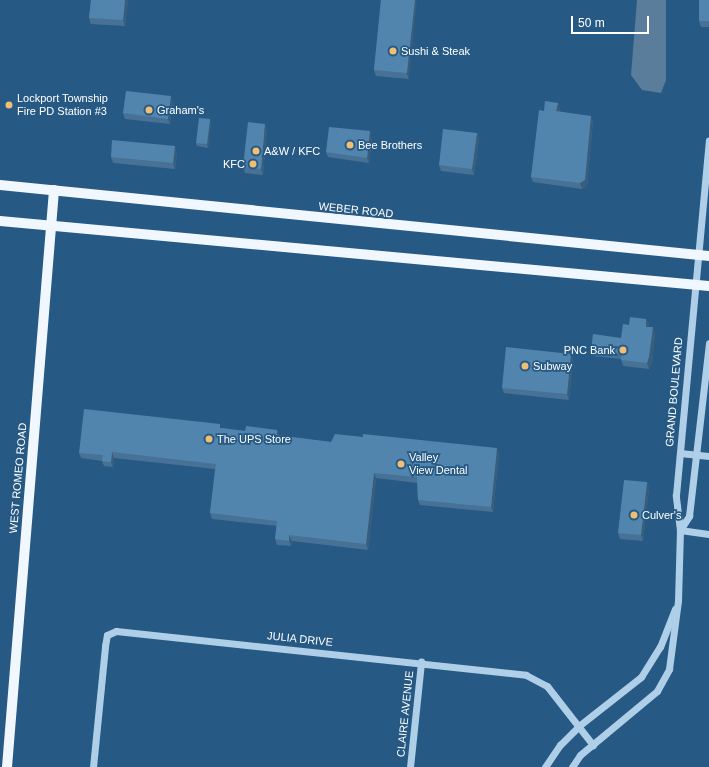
<!DOCTYPE html>
<style>
body{margin:0}
#map{position:relative;width:709px;height:767px;overflow:hidden;background:#265984;font-family:Arial,sans-serif}
div>[style]{position:absolute}
.water>*{inset:0;background:#597d9a}
.minor>*{height:7px;margin:-3.5px;padding:0 3.5px;transform-origin:3.5px;border-radius:3.5px;background:#afcfe8}
.major>*{height:10px;margin:-5px;padding:0 5px;transform-origin:5px;border-radius:5px;background:#f1f7fe}
.wall>*{inset:0;background:#477296}
.shaded-wall>*{inset:0;background:#395d7a}
.building>*{inset:0;background:#5285ae}
.dots>*{width:11px;height:11px;translate:-50% -50%;box-sizing:border-box;border:2px solid #265984;border-radius:50%}
span{translate:-50% -50%;white-space:nowrap;text-align:center;line-height:1.15;-webkit-text-stroke:3.5px #265984;paint-order:stroke}
.poi-label{font-size:11px;color:#fff}
.left{translate:0 -50%;text-align:left}
.right{translate:-100% -50%;text-align:right}
.street-label{font-size:11px;color:#fff}
.scale{position:absolute;left:571px;top:16px;width:78px;height:18px;box-sizing:border-box;border:2px solid #fff;border-top:0;padding-left:5px;font-size:12px;line-height:14px;white-space:nowrap;color:#fff;-webkit-text-stroke:3px #265984;paint-order:stroke}
</style>
<div id="map">
<div class="water">
<div style="clip-path:polygon(637px 0,666px 0,666px 80px,661px 93px,642px 90px,631px 75px)"></div>
</div>
<div class="minor">
<div style="left:680px;top:453px;width:29px;rotate:6deg"></div>
<div style="left:680px;top:530px;width:17px;rotate:-57deg"></div>
<div style="left:689px;top:516px;width:174px;rotate:-83.4deg"></div>
<div style="left:680px;top:530px;width:29px;rotate:8deg"></div>
<div style="left:93px;top:767px;width:122px;rotate:-84.3deg"></div>
<div style="left:105px;top:646px;width:11px;rotate:-80deg"></div>
<div style="left:107px;top:635px;width:10px;rotate:-24deg"></div>
<div style="left:116px;top:631px;width:412px;rotate:6.1deg"></div>
<div style="left:526px;top:675px;width:24px;rotate:28deg"></div>
<div style="left:547px;top:686px;width:75px;rotate:52.1deg"></div>
<div style="left:410px;top:767px;width:106px;rotate:-84deg"></div>
<div style="left:545px;top:767px;width:27px;rotate:-56deg"></div>
<div style="left:560px;top:745px;width:28px;rotate:-45deg"></div>
<div style="left:580px;top:725px;width:78px;rotate:-38.2deg"></div>
<div style="left:641px;top:677px;width:36px;rotate:-58deg"></div>
<div style="left:660px;top:647px;width:41px;rotate:-68.5deg"></div>
<div style="left:572px;top:767px;width:14px;rotate:-56deg"></div>
<div style="left:580px;top:755px;width:100px;rotate:-39.7deg"></div>
<div style="left:657px;top:691px;width:25px;rotate:-61deg"></div>
<div style="left:669px;top:669px;width:69px;rotate:-82.5deg"></div>
<div style="left:678px;top:601px;width:71px;rotate:-88.4deg"></div>
<div style="left:680px;top:530px;width:35px;rotate:-97deg"></div>
<div style="left:676px;top:495px;width:356px;rotate:-84.7deg"></div>
</div>
<div class="major">
<div style="left:0;top:185px;width:713px;rotate:5.72deg"></div>
<div style="left:0;top:221px;width:712px;rotate:5.24deg"></div>
<div style="left:7px;top:767px;width:579px;rotate:-85.34deg"></div>
</div>
<div class="wall">
<div style="clip-path:polygon(91px 0,128px 0,125px 26px,91px 24px,89px 18px)"></div>
<div style="clip-path:polygon(381px 0,409px 79px,376px 76px,374px 70px)"></div>
<div style="clip-path:polygon(709px 0,709px 27px,701px 27px,699px 21px)"></div>
<div style="clip-path:polygon(173px 102px,170px 124px,125px 119px,123px 113px)"></div>
<div style="clip-path:polygon(558px 103px,560px 109px,559px 112px,593px 121px,587px 186px,582px 189px,533px 182px,531px 177px,544px 111px)"></div>
<div style="clip-path:polygon(210px 119px,211px 123px,208px 148px,197px 146px,196px 143px)"></div>
<div style="clip-path:polygon(267px 129px,263px 175px,245px 173px,243px 167px)"></div>
<div style="clip-path:polygon(477px 133px,479px 138px,474px 175px,441px 171px,439px 165px)"></div>
<div style="clip-path:polygon(372px 137px,369px 163px,328px 157px,326px 152px)"></div>
<div style="clip-path:polygon(177px 152px,175px 169px,113px 163px,111px 157px)"></div>
<div style="clip-path:polygon(646px 319px,649px 324px,648px 327px,655px 333px,652px 363px,649px 369px,623px 366px,621px 359px,593px 356px,591px 350px,621px 338px,629px 325px)"></div>
<div style="clip-path:polygon(573px 360px,569px 400px,504px 393px,502px 388px)"></div>
<div style="clip-path:polygon(222px 428px,245px 431px,277px 430px,279px 436px,331px 442px,499px 453px,493px 512px,420px 505px,418px 500px,417px 483px,376px 478px,368px 550px,292px 541px,291px 546px,277px 545px,275px 539px,277px 526px,212px 519px,210px 513px,215px 469px,114px 458px,113px 467px,104px 466px,102px 461px,81px 458px,79px 453px)"></div>
<div style="clip-path:polygon(647px 482px,649px 488px,643px 541px,620px 539px,618px 533px)"></div>
</div>
<div class="shaded-wall">
<div style="clip-path:polygon(125px 0,128px 0,125px 26px,123px 20px)"></div>
<div style="clip-path:polygon(415px 0,417px 0,409px 79px,407px 73px)"></div>
<div style="clip-path:polygon(171px 96px,173px 102px,170px 124px,168px 119px)"></div>
<div style="clip-path:polygon(558px 103px,560px 109px,558px 117px,556px 111px)"></div>
<div style="clip-path:polygon(591px 116px,593px 121px,587px 186px,582px 189px,580px 183px)"></div>
<div style="clip-path:polygon(210px 119px,211px 123px,208px 148px,207px 144px)"></div>
<div style="clip-path:polygon(265px 124px,267px 129px,263px 175px,261px 169px)"></div>
<div style="clip-path:polygon(370px 131px,372px 137px,369px 163px,367px 158px)"></div>
<div style="clip-path:polygon(477px 133px,479px 138px,474px 175px,472px 169px)"></div>
<div style="clip-path:polygon(175px 146px,177px 152px,175px 169px,173px 163px)"></div>
<div style="clip-path:polygon(646px 319px,649px 324px,648px 332px,646px 327px)"></div>
<div style="clip-path:polygon(653px 327px,655px 333px,652px 363px,649px 369px,647px 363px)"></div>
<div style="clip-path:polygon(571px 354px,573px 360px,569px 400px,567px 394px)"></div>
<div style="clip-path:polygon(277px 430px,279px 436px,277px 435px)"></div>
<div style="clip-path:polygon(497px 448px,499px 453px,493px 512px,491px 507px)"></div>
<div style="clip-path:polygon(112px 452px,114px 458px,113px 467px,111px 462px)"></div>
<div style="clip-path:polygon(374px 473px,376px 478px,368px 550px,366px 544px)"></div>
<div style="clip-path:polygon(647px 482px,649px 488px,643px 541px,641px 535px)"></div>
<div style="clip-path:polygon(289px 535px,292px 541px,291px 546px,289px 541px)"></div>
</div>
<div class="building">
<div style="clip-path:polygon(91px 0,125px 0,123px 20px,89px 18px)"></div>
<div style="clip-path:polygon(381px 0,415px 0,407px 73px,374px 70px)"></div>
<div style="clip-path:polygon(699px 0,709px 0,709px 21px,699px 21px)"></div>
<div style="clip-path:polygon(126px 91px,171px 96px,168px 119px,123px 113px)"></div>
<div style="clip-path:polygon(545px 101px,558px 103px,556px 111px,591px 116px,585px 180px,580px 183px,531px 177px,539px 110px,544px 111px)"></div>
<div style="clip-path:polygon(199px 118px,210px 119px,207px 144px,196px 143px)"></div>
<div style="clip-path:polygon(248px 122px,265px 124px,261px 169px,243px 167px)"></div>
<div style="clip-path:polygon(329px 127px,370px 131px,367px 158px,326px 152px)"></div>
<div style="clip-path:polygon(443px 129px,477px 133px,472px 169px,439px 165px)"></div>
<div style="clip-path:polygon(112px 140px,175px 146px,173px 163px,111px 157px)"></div>
<div style="clip-path:polygon(630px 317px,646px 319px,646px 327px,653px 327px,649px 357px,647px 363px,621px 360px,622px 354px,591px 350px,593px 334px,621px 338px,623px 324px,629px 325px)"></div>
<div style="clip-path:polygon(506px 347px,571px 354px,567px 394px,502px 388px)"></div>
<div style="clip-path:polygon(84px 409px,220px 424px,220px 428px,245px 431px,246px 426px,277px 430px,277px 435px,331px 442px,335px 434px,363px 437px,363px 434px,497px 448px,491px 507px,418px 500px,417px 477px,374px 473px,366px 544px,289px 535px,289px 541px,275px 539px,277px 521px,210px 513px,216px 464px,112px 452px,111px 462px,102px 461px,103px 455px,79px 453px)"></div>
<div style="clip-path:polygon(624px 480px,647px 482px,641px 535px,618px 533px)"></div>
</div>
<div class="dots">
<div style="left:393px;top:51px;background:#f1bf74"></div>
<div style="left:9px;top:105px;background:#f1bf74"></div>
<div style="left:149px;top:110px;background:#f1bf74"></div>
<div style="left:350px;top:145px;background:#f1bf74"></div>
<div style="left:256px;top:151px;background:#f1bf74"></div>
<div style="left:253px;top:164px;background:#f1bf74"></div>
<div style="left:623px;top:350px;background:#f1bf74"></div>
<div style="left:525px;top:366px;background:#f1bf74"></div>
<div style="left:209px;top:439px;background:#f1bf74"></div>
<div style="left:401px;top:464px;background:#f1bf74"></div>
<div style="left:634px;top:515px;background:#f1bf74"></div>
</div>
<div class="poi-label">
<span class="left" style="left:401px;top:51px">Sushi &amp; Steak</span>
<span class="left" style="left:17px;top:105px">Lockport Township<br>Fire PD Station #3</span>
<span class="left" style="left:157px;top:110px">Graham's</span>
<span class="left" style="left:358px;top:145px">Bee Brothers</span>
<span class="left" style="left:264px;top:151px">A&amp;W / KFC</span>
<span class="right" style="left:245px;top:164px">KFC</span>
<span class="right" style="left:615px;top:350px">PNC Bank</span>
<span class="left" style="left:533px;top:366px">Subway</span>
<span class="left" style="left:217px;top:439px">The UPS Store</span>
<span class="left" style="left:409px;top:464px">Valley<br>View Dental</span>
<span class="left" style="left:642px;top:515px">Culver's</span>
</div>
<div class="street-label">
<span style="left:356px;top:210px;rotate:6deg">WEBER ROAD</span>
<span style="left:674px;top:392px;rotate:-85deg">GRAND BOULEVARD</span>
<span style="left:18px;top:478px;rotate:-85deg">WEST ROMEO ROAD</span>
<span style="left:300px;top:639px;rotate:6deg">JULIA DRIVE</span>
<span style="left:405px;top:714px;rotate:-84deg">CLAIRE AVENUE</span>
</div>
<div class="scale">50 m</div>
</div>
